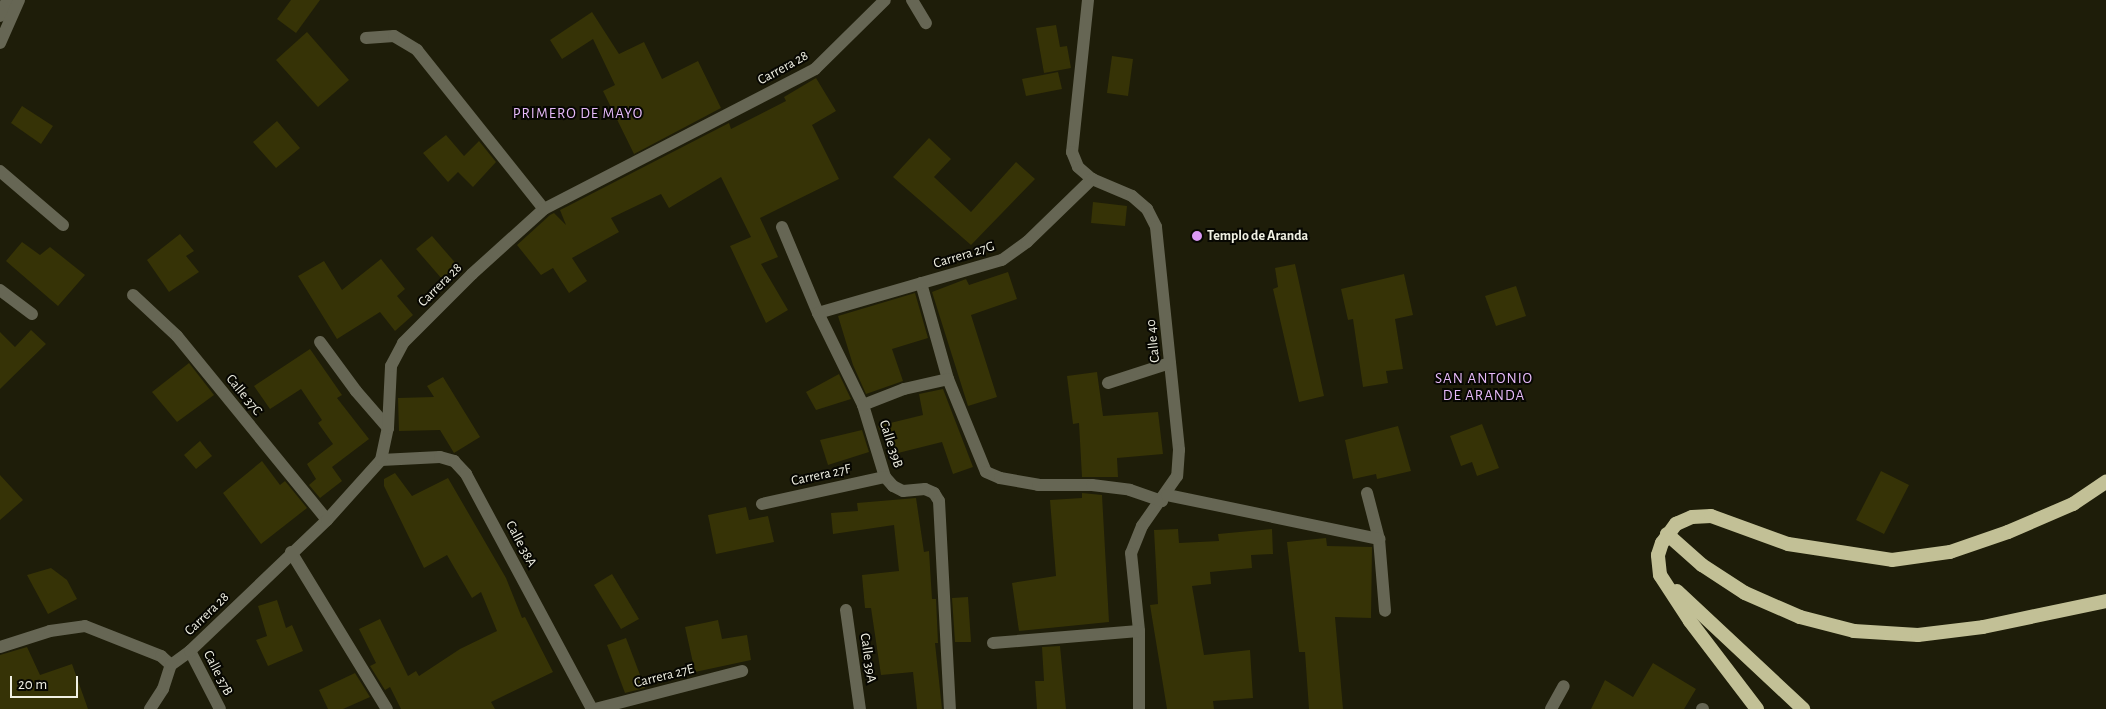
<!DOCTYPE html>
<style>
body{margin:0}
#map{position:relative;width:2106px;height:709px;overflow:hidden;background:#1e1d09;font-family:"Alegreya Sans",sans-serif}
div>[style]{position:absolute}
.building>*{inset:0;background:#363306}
.minor>*{height:12px;margin:-6px;padding:0 6px;transform-origin:6px;border-radius:6px;background:#666654}
.tertiary>*{height:12px;margin:-6px;padding:0 6px;transform-origin:6px;border-radius:6px;background:#666654}
.trunk>*{height:14px;margin:-7px;padding:0 7px;transform-origin:7px;border-radius:7px;background:#c2c096}
.dots>*{width:14px;height:14px;translate:-50% -50%;box-sizing:border-box;border:2px solid #070702;border-radius:50%}
span{translate:-50% -50%;white-space:nowrap;text-align:center;line-height:1.15;-webkit-text-stroke:4px #070702;paint-order:stroke}
.street-label{font-size:14px;color:#f0f0e3}
.poi-label{font-size:14px;color:#f0f0e3;font-weight:700}
.left{translate:0 -50%;text-align:left}
.neighbourhood-label{font-size:15px;color:#e6b9f9;letter-spacing:1px}
.scale{position:absolute;left:10px;top:676px;width:68px;height:22px;box-sizing:border-box;border:2px solid #f0f0e3;border-top:0;padding-left:6px;font-size:15px;line-height:18px;white-space:nowrap;color:#f0f0e3;-webkit-text-stroke:4px #070702;paint-order:stroke}
</style>
<div id="map">
<div class="building">
<div style="clip-path:polygon(291px 0,320px 0,296px 33px,277px 19px)"></div>
<div style="clip-path:polygon(592px 12px,619px 54px,644px 42px,662px 79px,698px 61px,721px 108px,634px 154px,603px 91px,615px 85px,593px 39px,562px 59px,550px 40px)"></div>
<div style="clip-path:polygon(1056px 25px,1060px 47px,1067px 46px,1071px 68px,1044px 73px,1036px 28px)"></div>
<div style="clip-path:polygon(307px 32px,349px 80px,318px 107px,276px 60px)"></div>
<div style="clip-path:polygon(1112px 56px,1133px 59px,1128px 96px,1107px 93px)"></div>
<div style="clip-path:polygon(1058px 72px,1062px 89px,1026px 96px,1022px 79px)"></div>
<div style="clip-path:polygon(816px 78px,836px 111px,812px 125px,839px 179px,760px 218px,778px 257px,761px 264px,788px 310px,766px 323px,730px 246px,751px 237px,721px 177px,669px 208px,661px 194px,611px 218px,619px 232px,572px 258px,587px 281px,569px 293px,553px 268px,541px 275px,517px 245px,550px 215px,554px 213px,566px 225px,560px 210px,568px 206px,729px 123px,731px 129px,786px 101px,784px 97px)"></div>
<div style="clip-path:polygon(22px 106px,53px 126px,41px 144px,11px 123px)"></div>
<div style="clip-path:polygon(277px 121px,300px 148px,276px 168px,253px 142px)"></div>
<div style="clip-path:polygon(446px 135px,464px 156px,479px 141px,496px 162px,473px 187px,458px 172px,448px 182px,423px 153px)"></div>
<div style="clip-path:polygon(929px 138px,951px 159px,934px 177px,971px 212px,1016px 162px,1035px 179px,971px 245px,893px 177px)"></div>
<div style="clip-path:polygon(1093px 202px,1127px 206px,1125px 226px,1091px 223px)"></div>
<div style="clip-path:polygon(180px 234px,194px 251px,186px 256px,199px 272px,169px 292px,147px 260px)"></div>
<div style="clip-path:polygon(432px 236px,458px 266px,442px 279px,416px 249px)"></div>
<div style="clip-path:polygon(22px 242px,40px 255px,50px 247px,85px 275px,58px 306px,6px 261px)"></div>
<div style="clip-path:polygon(381px 259px,405px 289px,397px 296px,413px 315px,395px 331px,380px 312px,337px 339px,298px 276px,324px 261px,342px 290px)"></div>
<div style="clip-path:polygon(1295px 264px,1324px 396px,1299px 402px,1273px 289px,1278px 287px,1275px 268px)"></div>
<div style="clip-path:polygon(1008px 272px,1017px 299px,971px 315px,997px 397px,968px 406px,932px 292px,966px 279px,969px 285px)"></div>
<div style="clip-path:polygon(1404px 274px,1413px 315px,1395px 319px,1403px 369px,1386px 371px,1388px 383px,1363px 387px,1353px 319px,1348px 320px,1341px 289px)"></div>
<div style="clip-path:polygon(1516px 286px,1526px 316px,1496px 326px,1485px 296px)"></div>
<div style="clip-path:polygon(915px 293px,928px 338px,892px 349px,903px 381px,866px 394px,853px 365px,838px 316px)"></div>
<div style="clip-path:polygon(31px 330px,46px 344px,0 389px,0 332px,15px 347px)"></div>
<div style="clip-path:polygon(310px 349px,342px 395px,337px 398px,369px 439px,332px 467px,342px 481px,320px 498px,309px 485px,316px 479px,307px 464px,333px 444px,318px 423px,322px 420px,301px 389px,270px 409px,254px 386px)"></div>
<div style="clip-path:polygon(189px 363px,214px 395px,177px 422px,152px 392px)"></div>
<div style="clip-path:polygon(1097px 372px,1103px 416px,1158px 412px,1163px 454px,1117px 458px,1118px 477px,1082px 477px,1079px 423px,1073px 424px,1067px 376px)"></div>
<div style="clip-path:polygon(839px 374px,851px 399px,816px 410px,806px 392px)"></div>
<div style="clip-path:polygon(443px 377px,480px 437px,454px 453px,440px 430px,399px 431px,398px 398px,434px 397px,427px 386px)"></div>
<div style="clip-path:polygon(943px 389px,973px 467px,953px 474px,942px 442px,890px 455px,878px 426px,923px 415px,919px 394px)"></div>
<div style="clip-path:polygon(1482px 424px,1499px 468px,1477px 476px,1472px 462px,1461px 466px,1450px 436px)"></div>
<div style="clip-path:polygon(1398px 426px,1411px 471px,1377px 479px,1376px 474px,1353px 479px,1345px 440px)"></div>
<div style="clip-path:polygon(862px 430px,869px 452px,828px 465px,820px 440px)"></div>
<div style="clip-path:polygon(200px 441px,212px 456px,196px 469px,184px 455px)"></div>
<div style="clip-path:polygon(262px 461px,280px 485px,285px 481px,307px 508px,261px 544px,223px 493px)"></div>
<div style="clip-path:polygon(1881px 471px,1909px 485px,1884px 534px,1856px 520px)"></div>
<div style="clip-path:polygon(395px 473px,412px 496px,448px 478px,506px 578px,522px 618px,525px 617px,553px 672px,491px 702px,495px 709px,401px 709px,390px 687px,385px 690px,370px 666px,376px 663px,359px 629px,380px 619px,408px 676px,416px 671px,419px 676px,460px 649px,497px 631px,481px 592px,472px 598px,447px 555px,424px 568px,384px 486px,384px 479px)"></div>
<div style="clip-path:polygon(0 475px,23px 500px,0 520px)"></div>
<div style="clip-path:polygon(1082px 493px,1102px 495px,1109px 622px,1019px 631px,1012px 583px,1056px 576px,1050px 500px,1082px 498px)"></div>
<div style="clip-path:polygon(916px 498px,924px 552px,929px 551px,932px 599px,936px 599px,938px 643px,935px 643px,942px 709px,917px 709px,913px 672px,881px 675px,871px 608px,865px 608px,862px 575px,899px 571px,894px 525px,833px 534px,831px 513px,858px 511px,857px 503px)"></div>
<div style="clip-path:polygon(746px 507px,749px 520px,768px 516px,774px 542px,716px 554px,708px 515px)"></div>
<div style="clip-path:polygon(1178px 529px,1179px 543px,1219px 541px,1218px 534px,1272px 529px,1273px 554px,1251px 555px,1252px 568px,1210px 572px,1211px 584px,1192px 586px,1204px 655px,1250px 650px,1253px 698px,1213px 701px,1214px 709px,1167px 709px,1150px 605px,1158px 604px,1154px 530px)"></div>
<div style="clip-path:polygon(1326px 538px,1327px 546px,1372px 547px,1371px 618px,1335px 617px,1343px 709px,1309px 709px,1305px 652px,1299px 652px,1287px 542px)"></div>
<div style="clip-path:polygon(51px 568px,67px 580px,77px 599px,48px 614px,27px 575px)"></div>
<div style="clip-path:polygon(612px 574px,639px 619px,621px 629px,594px 585px)"></div>
<div style="clip-path:polygon(968px 597px,971px 642px,955px 642px,952px 598px)"></div>
<div style="clip-path:polygon(277px 600px,286px 628px,292px 625px,303px 651px,268px 666px,256px 640px,267px 636px,258px 606px)"></div>
<div style="clip-path:polygon(718px 620px,722px 639px,747px 635px,751px 660px,695px 672px,685px 627px)"></div>
<div style="clip-path:polygon(626px 638px,645px 688px,625px 693px,607px 645px)"></div>
<div style="clip-path:polygon(1060px 646px,1066px 709px,1037px 709px,1035px 681px,1044px 681px,1042px 647px)"></div>
<div style="clip-path:polygon(27px 647px,40px 675px,72px 664px,88px 709px,0 709px,0 655px)"></div>
<div style="clip-path:polygon(1653px 663px,1696px 689px,1684px 709px,1591px 709px,1605px 680px,1633px 697px)"></div>
<div style="clip-path:polygon(355px 673px,370px 697px,343px 709px,328px 709px,319px 690px)"></div>
</div>
<div class="minor">
<div style="left:912px;top:0;width:27px;rotate:59deg"></div>
<div style="left:1088px;top:0;width:153px;rotate:96deg"></div>
<div style="left:1072px;top:152px;width:16px;rotate:68deg"></div>
<div style="left:1078px;top:167px;width:18px;rotate:41deg"></div>
<div style="left:1092px;top:179px;width:43px;rotate:23deg"></div>
<div style="left:1132px;top:196px;width:20px;rotate:41deg"></div>
<div style="left:1147px;top:209px;width:20px;rotate:63deg"></div>
<div style="left:1156px;top:227px;width:224px;rotate:84.1deg"></div>
<div style="left:1179px;top:450px;width:26px;rotate:94deg"></div>
<div style="left:1177px;top:476px;width:61px;rotate:125deg"></div>
<div style="left:1142px;top:526px;width:29px;rotate:112deg"></div>
<div style="left:1131px;top:553px;width:78px;rotate:84.1deg"></div>
<div style="left:1139px;top:631px;width:78px;rotate:90deg"></div>
<div style="left:366px;top:38px;width:28px;rotate:-4deg"></div>
<div style="left:394px;top:36px;width:27px;rotate:31deg"></div>
<div style="left:417px;top:50px;width:203px;rotate:51.4deg"></div>
<div style="left:0;top:171px;width:83px;rotate:40.6deg"></div>
<div style="left:782px;top:227px;width:93px;rotate:67.3deg"></div>
<div style="left:818px;top:313px;width:102px;rotate:63.9deg"></div>
<div style="left:863px;top:405px;width:75px;rotate:73deg"></div>
<div style="left:885px;top:477px;width:12px;rotate:48deg"></div>
<div style="left:893px;top:486px;width:11px;rotate:27deg"></div>
<div style="left:903px;top:491px;width:22px;rotate:-5deg"></div>
<div style="left:925px;top:489px;width:10px;rotate:24deg"></div>
<div style="left:934px;top:493px;width:9px;rotate:58deg"></div>
<div style="left:939px;top:501px;width:208px;rotate:87deg"></div>
<div style="left:921px;top:283px;width:100px;rotate:74.3deg"></div>
<div style="left:0;top:290px;width:40px;rotate:37deg"></div>
<div style="left:133px;top:295px;width:60px;rotate:43deg"></div>
<div style="left:177px;top:336px;width:237px;rotate:50.8deg"></div>
<div style="left:818px;top:313px;width:191px;rotate:-16.1deg"></div>
<div style="left:1002px;top:260px;width:31px;rotate:-36deg"></div>
<div style="left:1027px;top:242px;width:91px;rotate:-44.1deg"></div>
<div style="left:320px;top:342px;width:61px;rotate:53.7deg"></div>
<div style="left:356px;top:391px;width:49px;rotate:49.1deg"></div>
<div style="left:1108px;top:383px;width:65px;rotate:-17.9deg"></div>
<div style="left:863px;top:405px;width:44px;rotate:-21.3deg"></div>
<div style="left:904px;top:389px;width:45px;rotate:-12.8deg"></div>
<div style="left:948px;top:379px;width:100px;rotate:67.8deg"></div>
<div style="left:986px;top:472px;width:15px;rotate:23deg"></div>
<div style="left:1000px;top:478px;width:39px;rotate:10deg"></div>
<div style="left:1038px;top:485px;width:54px"></div>
<div style="left:1092px;top:485px;width:38px;rotate:7deg"></div>
<div style="left:1130px;top:490px;width:34px;rotate:19deg"></div>
<div style="left:381px;top:460px;width:59px;rotate:-2.9deg"></div>
<div style="left:440px;top:457px;width:15px;rotate:16deg"></div>
<div style="left:454px;top:461px;width:18px;rotate:47deg"></div>
<div style="left:466px;top:474px;width:267px;rotate:61.8deg"></div>
<div style="left:1367px;top:493px;width:48px;rotate:75.4deg"></div>
<div style="left:1379px;top:539px;width:72px;rotate:85.2deg"></div>
<div style="left:1167px;top:495px;width:217px;rotate:11.7deg"></div>
<div style="left:762px;top:504px;width:126px;rotate:-12.4deg"></div>
<div style="left:291px;top:552px;width:184px;rotate:58.6deg"></div>
<div style="left:846px;top:610px;width:100px;rotate:82deg"></div>
<div style="left:993px;top:643px;width:146px;rotate:-4.7deg"></div>
<div style="left:0;top:647px;width:52px;rotate:-17.7deg"></div>
<div style="left:50px;top:631px;width:35px;rotate:-8deg"></div>
<div style="left:85px;top:626px;width:82px;rotate:21.5deg"></div>
<div style="left:161px;top:656px;width:13px;rotate:42deg"></div>
<div style="left:190px;top:651px;width:65px;rotate:62.7deg"></div>
<div style="left:150px;top:709px;width:24px;rotate:-57deg"></div>
<div style="left:163px;top:689px;width:25px;rotate:-72deg"></div>
<div style="left:171px;top:665px;width:24px;rotate:-36deg"></div>
<div style="left:190px;top:651px;width:190px;rotate:-43.7deg"></div>
<div style="left:327px;top:520px;width:81px;rotate:-48deg"></div>
<div style="left:381px;top:460px;width:33px;rotate:-78deg"></div>
<div style="left:388px;top:428px;width:62px;rotate:-87.2deg"></div>
<div style="left:391px;top:366px;width:26px;rotate:-62deg"></div>
<div style="left:403px;top:343px;width:98px;rotate:-45deg"></div>
<div style="left:472px;top:274px;width:97px;rotate:-42.1deg"></div>
<div style="left:544px;top:209px;width:305px;rotate:-27.3deg"></div>
<div style="left:815px;top:69px;width:98px;rotate:-44.6deg"></div>
<div style="left:595px;top:709px;width:152px;rotate:-14.5deg"></div>
<div style="left:1551px;top:709px;width:26px;rotate:-61deg"></div>
<div style="left:1702px;top:709px;width:1px"></div>
</div>
<div class="tertiary">
<div style="left:0;top:16px;width:17px;rotate:-66deg"></div>
<div style="left:0;top:43px;width:47px;rotate:-66.2deg"></div>
</div>
<div class="trunk">
<div style="left:1667px;top:534px;width:47px;rotate:41.5deg"></div>
<div style="left:1702px;top:565px;width:51px;rotate:33.1deg"></div>
<div style="left:1745px;top:593px;width:60px;rotate:23.6deg"></div>
<div style="left:1800px;top:617px;width:56px;rotate:14.5deg"></div>
<div style="left:1854px;top:631px;width:64px;rotate:3.6deg"></div>
<div style="left:1918px;top:635px;width:65px;rotate:-7deg"></div>
<div style="left:1983px;top:627px;width:126px;rotate:-11.9deg"></div>
<div style="left:1677px;top:591px;width:173px;rotate:43.1deg"></div>
<div style="left:1757px;top:709px;width:111px;rotate:-127.3deg"></div>
<div style="left:1690px;top:621px;width:55px;rotate:-123.1deg"></div>
<div style="left:1660px;top:575px;width:20px;rotate:-96deg"></div>
<div style="left:1658px;top:555px;width:13px;rotate:-72deg"></div>
<div style="left:1662px;top:543px;width:24px;rotate:-54deg"></div>
<div style="left:1676px;top:524px;width:17px;rotate:-24deg"></div>
<div style="left:1692px;top:517px;width:19px;rotate:-3deg"></div>
<div style="left:1711px;top:516px;width:82px;rotate:20deg"></div>
<div style="left:1788px;top:544px;width:105px;rotate:8.7deg"></div>
<div style="left:1892px;top:560px;width:59px;rotate:-7.9deg"></div>
<div style="left:1950px;top:552px;width:61px;rotate:-19deg"></div>
<div style="left:2008px;top:532px;width:71px;rotate:-23.3deg"></div>
<div style="left:2073px;top:504px;width:40px;rotate:-34deg"></div>
</div>
<div class="dots">
<div style="left:1197px;top:236px;background:#db99f5"></div>
</div>
<div class="street-label">
<span style="left:783px;top:68px;rotate:-29deg">Carrera 28</span>
<span style="left:964px;top:255px;rotate:-17deg">Carrera 27G</span>
<span style="left:440px;top:285px;rotate:-45deg">Carrera 28</span>
<span style="left:1153px;top:341px;rotate:-96deg">Calle 40</span>
<span style="left:244px;top:395px;rotate:51deg">Calle 37C</span>
<span style="left:891px;top:444px;rotate:72deg">Calle 39B</span>
<span style="left:821px;top:475px;rotate:-12deg">Carrera 27F</span>
<span style="left:521px;top:544px;rotate:62deg">Calle 38A</span>
<span style="left:207px;top:614px;rotate:-44deg">Carrera 28</span>
<span style="left:868px;top:658px;rotate:82deg">Calle 39A</span>
<span style="left:218px;top:673px;rotate:63deg">Calle 37B</span>
<span style="left:664px;top:676px;rotate:-14deg">Carrera 27E</span>
</div>
<div class="poi-label">
<span class="left" style="left:1207px;top:236px">Templo de Aranda</span>
</div>
<div class="neighbourhood-label">
<span style="left:578px;top:114px">PRIMERO DE MAYO</span>
<span style="left:1484px;top:387px">SAN ANTONIO<br>DE ARANDA</span>
</div>
<div class="scale">20 m</div>
</div>
